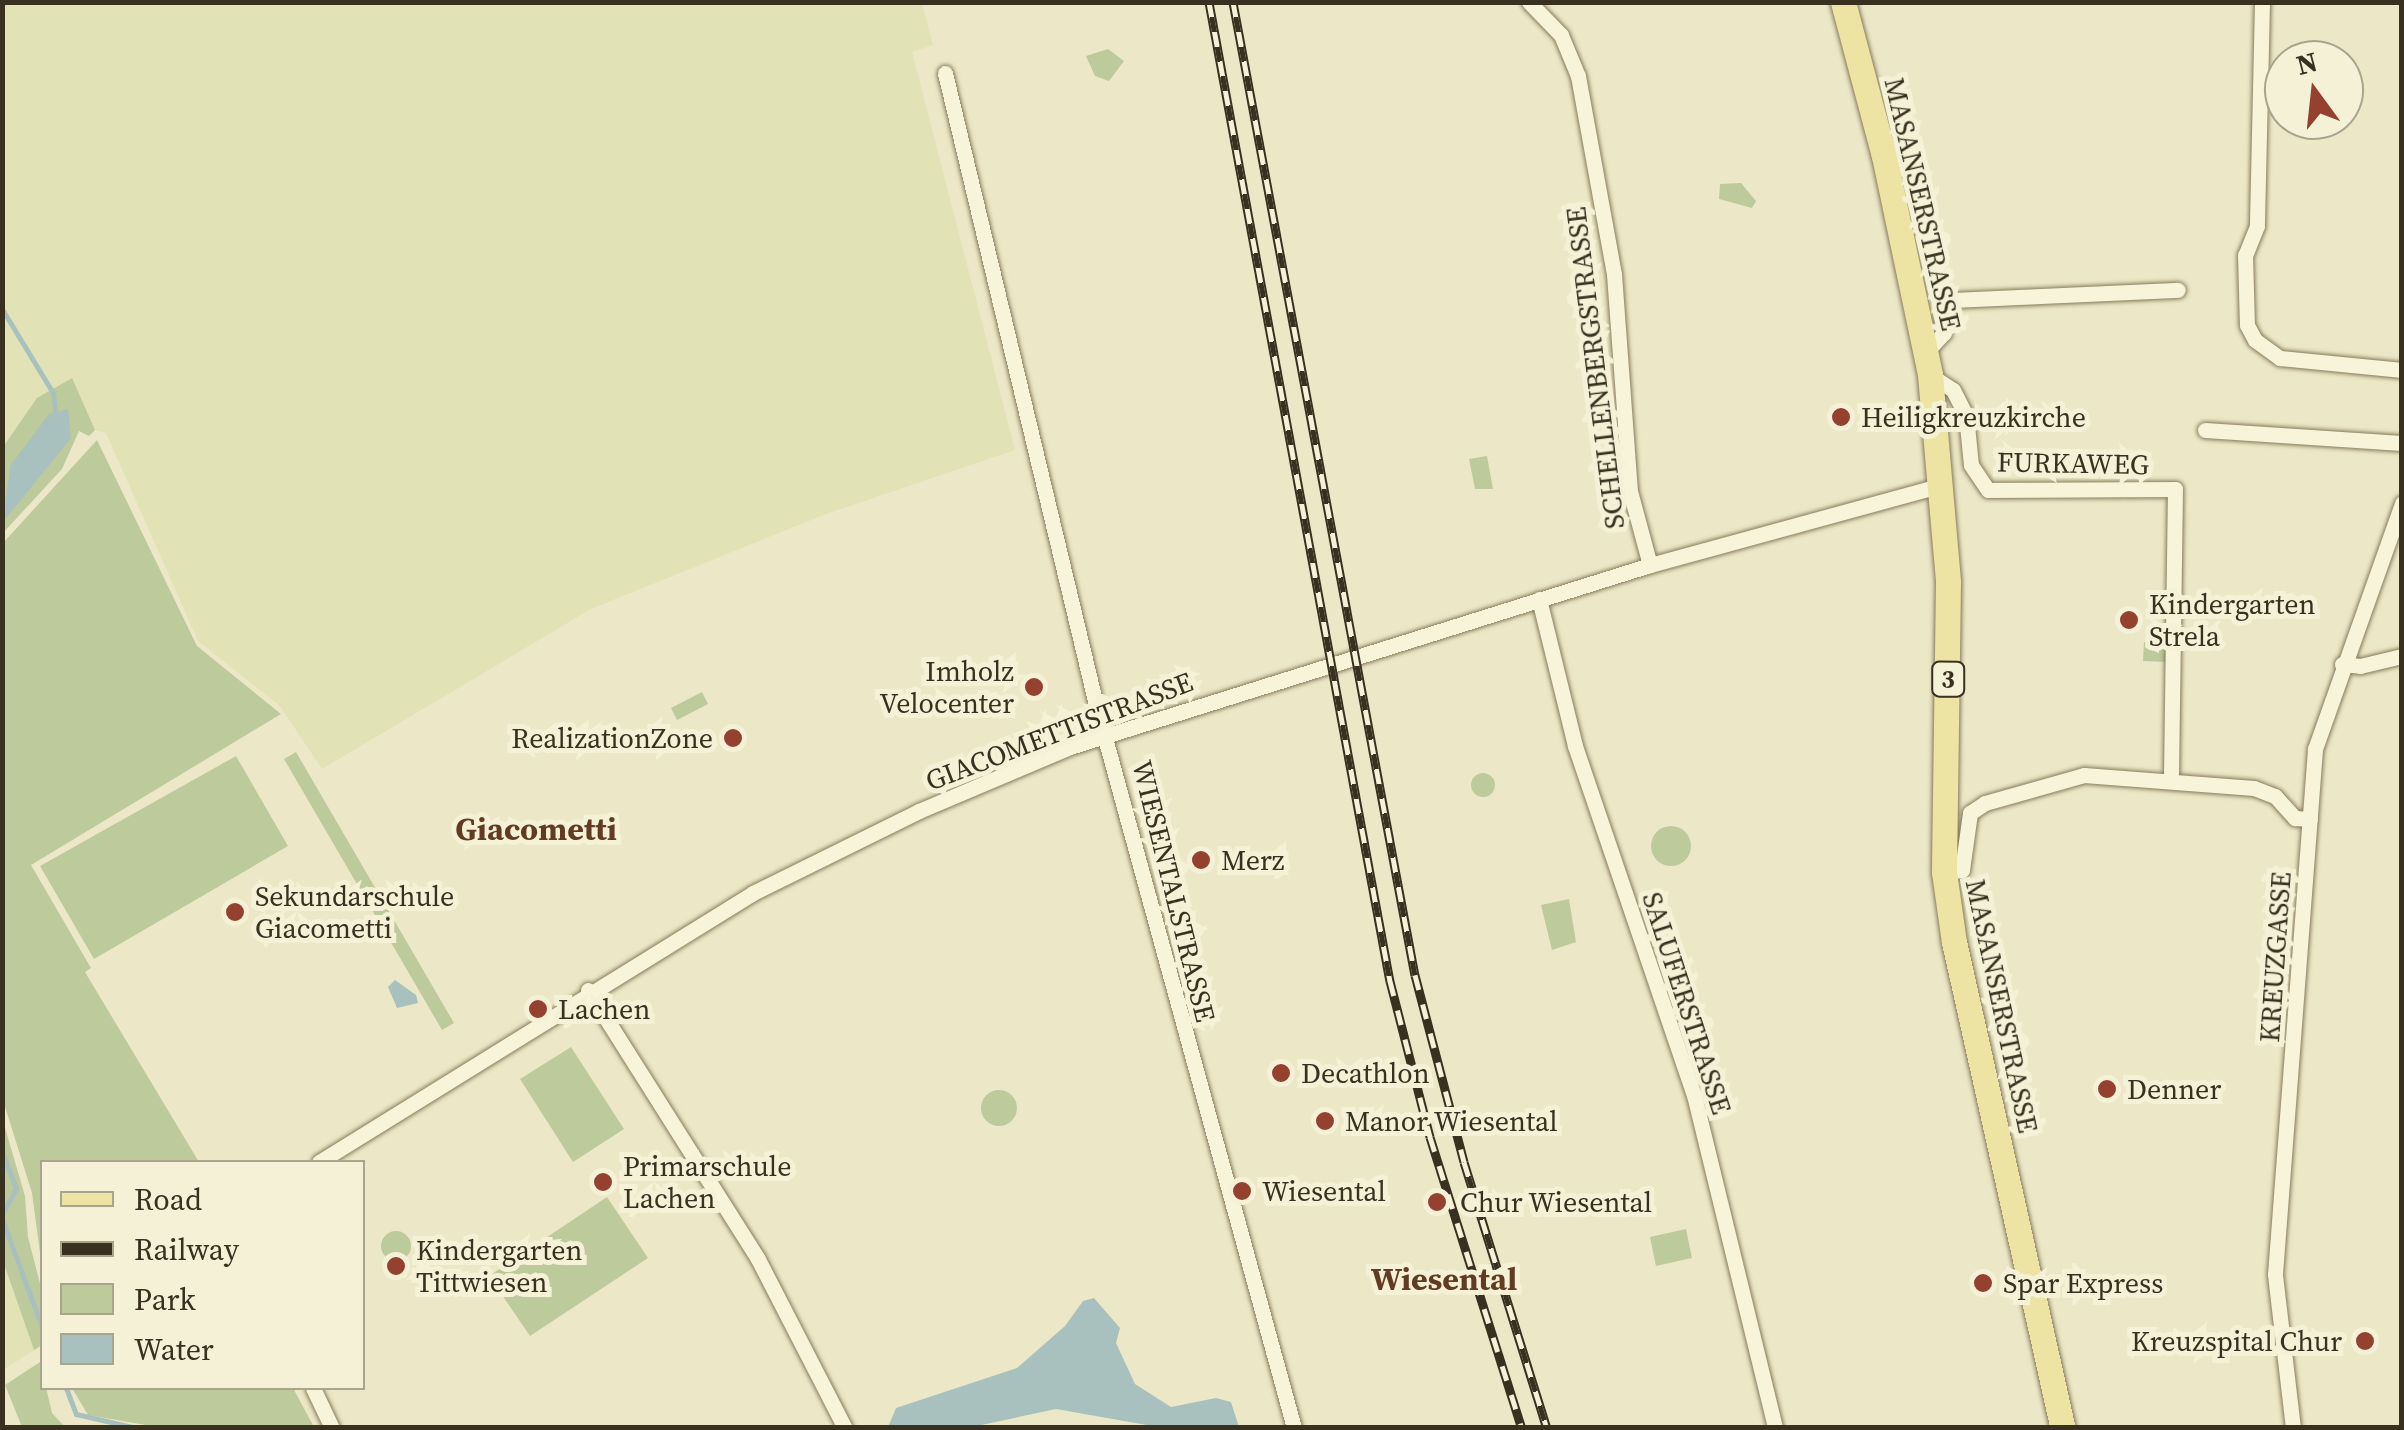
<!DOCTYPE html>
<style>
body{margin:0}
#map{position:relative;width:2404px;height:1430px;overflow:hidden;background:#ece8c7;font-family:"Source Serif 4",serif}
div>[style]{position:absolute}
.farmland>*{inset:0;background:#e1e2b5}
.green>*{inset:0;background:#bdca9c}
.round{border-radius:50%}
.water>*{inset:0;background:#a8c1be}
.stream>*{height:5px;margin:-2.5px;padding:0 2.5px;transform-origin:2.5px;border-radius:2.5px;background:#a8c1be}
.roads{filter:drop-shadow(0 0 2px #887b5d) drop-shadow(0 0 2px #887b5d)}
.street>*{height:15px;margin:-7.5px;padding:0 7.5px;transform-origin:7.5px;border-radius:7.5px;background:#f7f4da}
.primary>*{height:25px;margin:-12.5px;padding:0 12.5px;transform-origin:12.5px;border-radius:12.5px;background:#ede3a2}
.rail>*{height:9px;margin-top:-4.5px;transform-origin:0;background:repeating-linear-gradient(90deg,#f4f1d7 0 15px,#393020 0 30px);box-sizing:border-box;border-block:2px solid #393020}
.dots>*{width:28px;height:28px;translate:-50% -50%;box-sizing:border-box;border:5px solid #f4f1d7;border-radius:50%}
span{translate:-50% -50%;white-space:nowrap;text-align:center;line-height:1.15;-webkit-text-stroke:10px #f4f1d7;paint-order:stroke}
.shield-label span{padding:2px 8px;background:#f4f1d7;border:2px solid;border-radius:8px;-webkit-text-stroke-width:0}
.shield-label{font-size:25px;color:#393020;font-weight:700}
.street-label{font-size:28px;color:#393020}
.poi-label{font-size:28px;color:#393020}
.left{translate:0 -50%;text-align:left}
.right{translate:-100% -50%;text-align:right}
.quarter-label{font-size:32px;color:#633b22;font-weight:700}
.frame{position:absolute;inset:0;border:5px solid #393020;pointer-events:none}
.legend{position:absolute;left:40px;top:1160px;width:325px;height:230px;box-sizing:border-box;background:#f4f1d7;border:2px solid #a9a48e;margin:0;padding:12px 18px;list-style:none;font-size:30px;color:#393020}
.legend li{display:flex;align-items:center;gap:20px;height:50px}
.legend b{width:50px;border:2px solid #a9a48e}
.north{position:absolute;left:2264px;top:40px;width:100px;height:100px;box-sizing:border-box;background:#f4f1d7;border:2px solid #a9a48e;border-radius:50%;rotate:345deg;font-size:28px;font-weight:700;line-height:40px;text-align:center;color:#393020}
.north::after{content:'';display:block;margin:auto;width:35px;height:45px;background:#944130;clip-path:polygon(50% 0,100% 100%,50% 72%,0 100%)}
</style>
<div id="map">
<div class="farmland">
<div style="clip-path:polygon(2px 3px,922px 3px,933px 45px,912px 52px,1015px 450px,826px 514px,591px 609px,322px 769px,280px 706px,198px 641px,106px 433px,95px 430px,71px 378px,37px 399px,3px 447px)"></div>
<div style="clip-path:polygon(3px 1261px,34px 1350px,3px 1370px,2px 1370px)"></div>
</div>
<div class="green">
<div style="clip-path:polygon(1108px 49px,1124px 61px,1109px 81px,1095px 76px,1086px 56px)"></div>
<div style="clip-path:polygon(1741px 183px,1756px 201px,1752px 208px,1719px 199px,1720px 184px)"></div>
<div style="clip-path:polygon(72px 378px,95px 430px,89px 436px,79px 431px,62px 469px,3px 533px,3px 447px,37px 398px)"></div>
<div style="clip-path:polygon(97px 440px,197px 646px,281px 714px,31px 865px,91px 968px,85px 972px,199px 1162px,42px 1162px,42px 1268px,32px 1193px,2px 1097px,3px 543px)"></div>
<div style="clip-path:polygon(1487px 456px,1493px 489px,1475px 489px,1469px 459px)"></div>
<div style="clip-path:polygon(2144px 642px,2166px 643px,2166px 662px,2143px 661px)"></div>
<div style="clip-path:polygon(702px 692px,708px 704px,677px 720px,671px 708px)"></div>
<div style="clip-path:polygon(296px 752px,454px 1023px,442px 1030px,284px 759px)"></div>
<div style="clip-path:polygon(236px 756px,288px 846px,94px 959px,40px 866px)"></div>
<div class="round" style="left:1471px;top:773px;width:24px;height:24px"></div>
<div class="round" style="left:1651px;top:826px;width:40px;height:40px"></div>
<div style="clip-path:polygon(1569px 899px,1576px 942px,1552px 950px,1541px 905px)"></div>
<div style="clip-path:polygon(571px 1047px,624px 1129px,573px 1162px,520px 1079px)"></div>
<div class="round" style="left:981px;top:1090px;width:36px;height:36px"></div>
<div style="clip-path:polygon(3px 1121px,25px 1196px,28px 1237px,42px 1291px,42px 1345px,34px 1350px,3px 1261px)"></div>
<div style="clip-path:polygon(607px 1197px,648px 1258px,530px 1336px,489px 1276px)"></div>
<div style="clip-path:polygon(1686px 1229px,1692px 1258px,1656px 1266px,1650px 1237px)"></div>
<div class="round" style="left:381px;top:1231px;width:30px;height:30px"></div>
<div style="clip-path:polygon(40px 1362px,52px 1413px,65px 1427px,22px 1427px,5px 1385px)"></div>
<div style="clip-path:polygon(72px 1388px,293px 1388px,314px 1427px,157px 1427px,88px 1415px)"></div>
</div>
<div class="water">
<div style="clip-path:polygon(68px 409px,71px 438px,3px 522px,10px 466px,49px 414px)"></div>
<div style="clip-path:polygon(395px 980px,416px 995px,418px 1003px,397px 1008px,388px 987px)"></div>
<div style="clip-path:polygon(1094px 1298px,1120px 1328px,1116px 1343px,1135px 1384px,1171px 1407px,1216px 1398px,1231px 1402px,1239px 1427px,1158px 1427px,1056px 1409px,972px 1427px,888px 1427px,896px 1408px,1017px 1368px,1065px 1326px,1083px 1301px)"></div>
</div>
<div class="stream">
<div style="left:2px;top:309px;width:98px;rotate:58.7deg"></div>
<div style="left:53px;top:393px;width:24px;rotate:83deg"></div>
<div style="left:2px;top:1152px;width:39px;rotate:69deg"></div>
<div style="left:16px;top:1188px;width:30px;rotate:118deg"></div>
<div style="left:2px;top:1219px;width:115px;rotate:69.7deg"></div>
<div style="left:66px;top:1388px;width:28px;rotate:69deg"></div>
<div style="left:76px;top:1414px;width:63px;rotate:12.9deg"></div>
</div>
<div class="roads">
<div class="street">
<div style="left:1529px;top:2px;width:46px;rotate:45.9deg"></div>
<div style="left:1561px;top:35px;width:44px;rotate:67.5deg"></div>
<div style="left:1578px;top:76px;width:201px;rotate:79.7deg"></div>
<div style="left:1614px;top:274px;width:218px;rotate:85.8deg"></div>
<div style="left:1630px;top:491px;width:77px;rotate:74.9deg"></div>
<div style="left:2262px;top:2px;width:224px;rotate:91.3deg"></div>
<div style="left:2257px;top:226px;width:31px;rotate:112deg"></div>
<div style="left:2245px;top:255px;width:70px;rotate:88.4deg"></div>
<div style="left:2247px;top:325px;width:17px;rotate:62deg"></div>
<div style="left:2255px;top:340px;width:31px;rotate:36deg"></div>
<div style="left:2280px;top:358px;width:123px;rotate:5.6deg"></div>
<div style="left:945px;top:73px;width:650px;rotate:76.56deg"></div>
<div style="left:1096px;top:705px;width:750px;rotate:74.68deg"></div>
<div style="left:1926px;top:352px;width:26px;rotate:-47deg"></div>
<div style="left:1944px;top:333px;width:25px;rotate:-92deg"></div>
<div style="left:1943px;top:308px;width:14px;rotate:-36deg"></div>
<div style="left:1954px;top:300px;width:224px;rotate:-2.6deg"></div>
<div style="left:1930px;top:375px;width:27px;rotate:33deg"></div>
<div style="left:1953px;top:390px;width:28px;rotate:63deg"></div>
<div style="left:1966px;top:415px;width:50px;rotate:84.3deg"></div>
<div style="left:1971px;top:465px;width:30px;rotate:56deg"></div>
<div style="left:1988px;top:490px;width:187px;rotate:-0.3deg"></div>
<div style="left:2175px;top:489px;width:292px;rotate:90.8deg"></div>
<div style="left:2205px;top:430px;width:197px;rotate:3.8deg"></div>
<div style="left:1539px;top:599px;width:151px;rotate:76.2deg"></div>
<div style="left:1575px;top:746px;width:369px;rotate:71.2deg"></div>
<div style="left:1694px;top:1095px;width:343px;rotate:76.3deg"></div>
<div style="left:2342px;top:664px;width:18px;rotate:6deg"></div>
<div style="left:2360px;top:666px;width:43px;rotate:-13.4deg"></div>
<div style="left:1944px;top:872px;width:18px;rotate:-6deg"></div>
<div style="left:1962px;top:870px;width:58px;rotate:-82deg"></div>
<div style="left:1970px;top:813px;width:18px;rotate:-34deg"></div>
<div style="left:1985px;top:803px;width:103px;rotate:-15.8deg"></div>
<div style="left:2084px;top:775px;width:170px;rotate:4.4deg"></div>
<div style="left:2254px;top:788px;width:22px;rotate:21deg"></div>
<div style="left:2275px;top:796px;width:30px;rotate:48deg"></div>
<div style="left:2295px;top:818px;width:15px;rotate:4deg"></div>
<div style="left:588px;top:990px;width:318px;rotate:57.7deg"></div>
<div style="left:758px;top:1259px;width:190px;rotate:62.8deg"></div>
<div style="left:319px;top:1162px;width:511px;rotate:-31.79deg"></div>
<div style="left:753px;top:893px;width:185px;rotate:-26.3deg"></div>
<div style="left:919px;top:811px;width:164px;rotate:-23deg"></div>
<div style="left:1070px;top:747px;width:608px;rotate:-17.42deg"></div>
<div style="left:1650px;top:565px;width:303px;rotate:-15.3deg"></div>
<div style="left:313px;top:1388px;width:44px;rotate:64.6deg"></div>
<div style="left:2293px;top:1428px;width:155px;rotate:-96.7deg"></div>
<div style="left:2275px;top:1274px;width:527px;rotate:-85.64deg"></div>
<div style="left:2315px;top:749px;width:261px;rotate:-70.5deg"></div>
</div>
<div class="primary">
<div style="left:1843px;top:2px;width:159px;rotate:75.1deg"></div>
<div style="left:1884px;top:156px;width:224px;rotate:78.1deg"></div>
<div style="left:1930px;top:375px;width:208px;rotate:85deg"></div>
<div style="left:1948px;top:582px;width:290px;rotate:90.8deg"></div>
<div style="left:1944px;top:872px;width:71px;rotate:81.9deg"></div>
<div style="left:1954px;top:942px;width:498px;rotate:77.4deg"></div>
</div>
</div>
<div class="rail">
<div style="left:1209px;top:2px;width:996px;rotate:79.53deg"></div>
<div style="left:1390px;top:981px;width:161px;rotate:75.6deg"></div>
<div style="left:1430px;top:1137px;width:305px;rotate:72.5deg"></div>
<div style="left:1233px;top:2px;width:990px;rotate:79.41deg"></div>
<div style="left:1415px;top:975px;width:193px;rotate:75.3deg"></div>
<div style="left:1464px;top:1162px;width:279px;rotate:72.7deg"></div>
</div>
<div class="dots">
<div style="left:1841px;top:417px;background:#944130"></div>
<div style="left:2129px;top:620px;background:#944130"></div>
<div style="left:1034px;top:687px;background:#944130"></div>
<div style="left:733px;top:738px;background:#944130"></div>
<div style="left:1201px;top:860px;background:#944130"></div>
<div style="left:235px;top:912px;background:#944130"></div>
<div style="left:538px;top:1009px;background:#944130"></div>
<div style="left:1281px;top:1073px;background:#944130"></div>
<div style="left:2107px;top:1089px;background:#944130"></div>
<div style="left:1325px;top:1121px;background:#944130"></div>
<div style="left:603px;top:1182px;background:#944130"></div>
<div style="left:1242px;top:1191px;background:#944130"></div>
<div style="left:1437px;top:1202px;background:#944130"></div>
<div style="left:396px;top:1266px;background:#944130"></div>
<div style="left:1983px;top:1283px;background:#944130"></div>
<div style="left:2365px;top:1341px;background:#944130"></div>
</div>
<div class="shield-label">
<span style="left:1948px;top:679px">3</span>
</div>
<div class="street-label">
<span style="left:1923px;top:204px;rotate:77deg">MASANSERSTRASSE</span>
<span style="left:1595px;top:368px;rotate:-97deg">SCHELLENBERGSTRASSE</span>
<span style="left:2073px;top:463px;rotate:1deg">FURKAWEG</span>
<span style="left:1059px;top:731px;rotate:-21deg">GIACOMETTISTRASSE</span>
<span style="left:1174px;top:891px;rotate:76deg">WIESENTALSTRASSE</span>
<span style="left:2275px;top:957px;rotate:-86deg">KREUZGASSE</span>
<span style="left:1687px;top:1003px;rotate:72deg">SALUFERSTRASSE</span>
<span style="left:2002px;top:1006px;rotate:78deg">MASANSERSTRASSE</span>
</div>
<div class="poi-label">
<span class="left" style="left:1861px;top:417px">Heiligkreuzkirche</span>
<span class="left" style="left:2149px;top:620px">Kindergarten<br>Strela</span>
<span class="right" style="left:1014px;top:687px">Imholz<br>Velocenter</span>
<span class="right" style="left:713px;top:738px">RealizationZone</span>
<span class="left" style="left:1221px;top:860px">Merz</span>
<span class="left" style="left:255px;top:912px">Sekundarschule<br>Giacometti</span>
<span class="left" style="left:558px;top:1009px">Lachen</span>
<span class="left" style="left:1301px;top:1073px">Decathlon</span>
<span class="left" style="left:2127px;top:1089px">Denner</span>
<span class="left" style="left:1345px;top:1121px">Manor Wiesental</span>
<span class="left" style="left:623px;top:1182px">Primarschule<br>Lachen</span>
<span class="left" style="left:1262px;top:1191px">Wiesental</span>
<span class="left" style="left:1460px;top:1202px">Chur Wiesental</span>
<span class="left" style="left:416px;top:1266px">Kindergarten<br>Tittwiesen</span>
<span class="left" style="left:2003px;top:1283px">Spar Express</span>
<span class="right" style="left:2342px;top:1341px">Kreuzspital Chur</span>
</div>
<div class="quarter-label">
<span style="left:536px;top:829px">Giacometti</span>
<span style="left:1444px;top:1279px">Wiesental</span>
</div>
<div class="frame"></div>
<ul class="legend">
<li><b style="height:12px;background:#ede3a2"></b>Road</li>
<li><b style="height:12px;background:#393020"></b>Railway</li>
<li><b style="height:28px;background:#bdca9c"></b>Park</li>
<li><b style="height:28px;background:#a8c1be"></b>Water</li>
</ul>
<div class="north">N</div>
</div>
